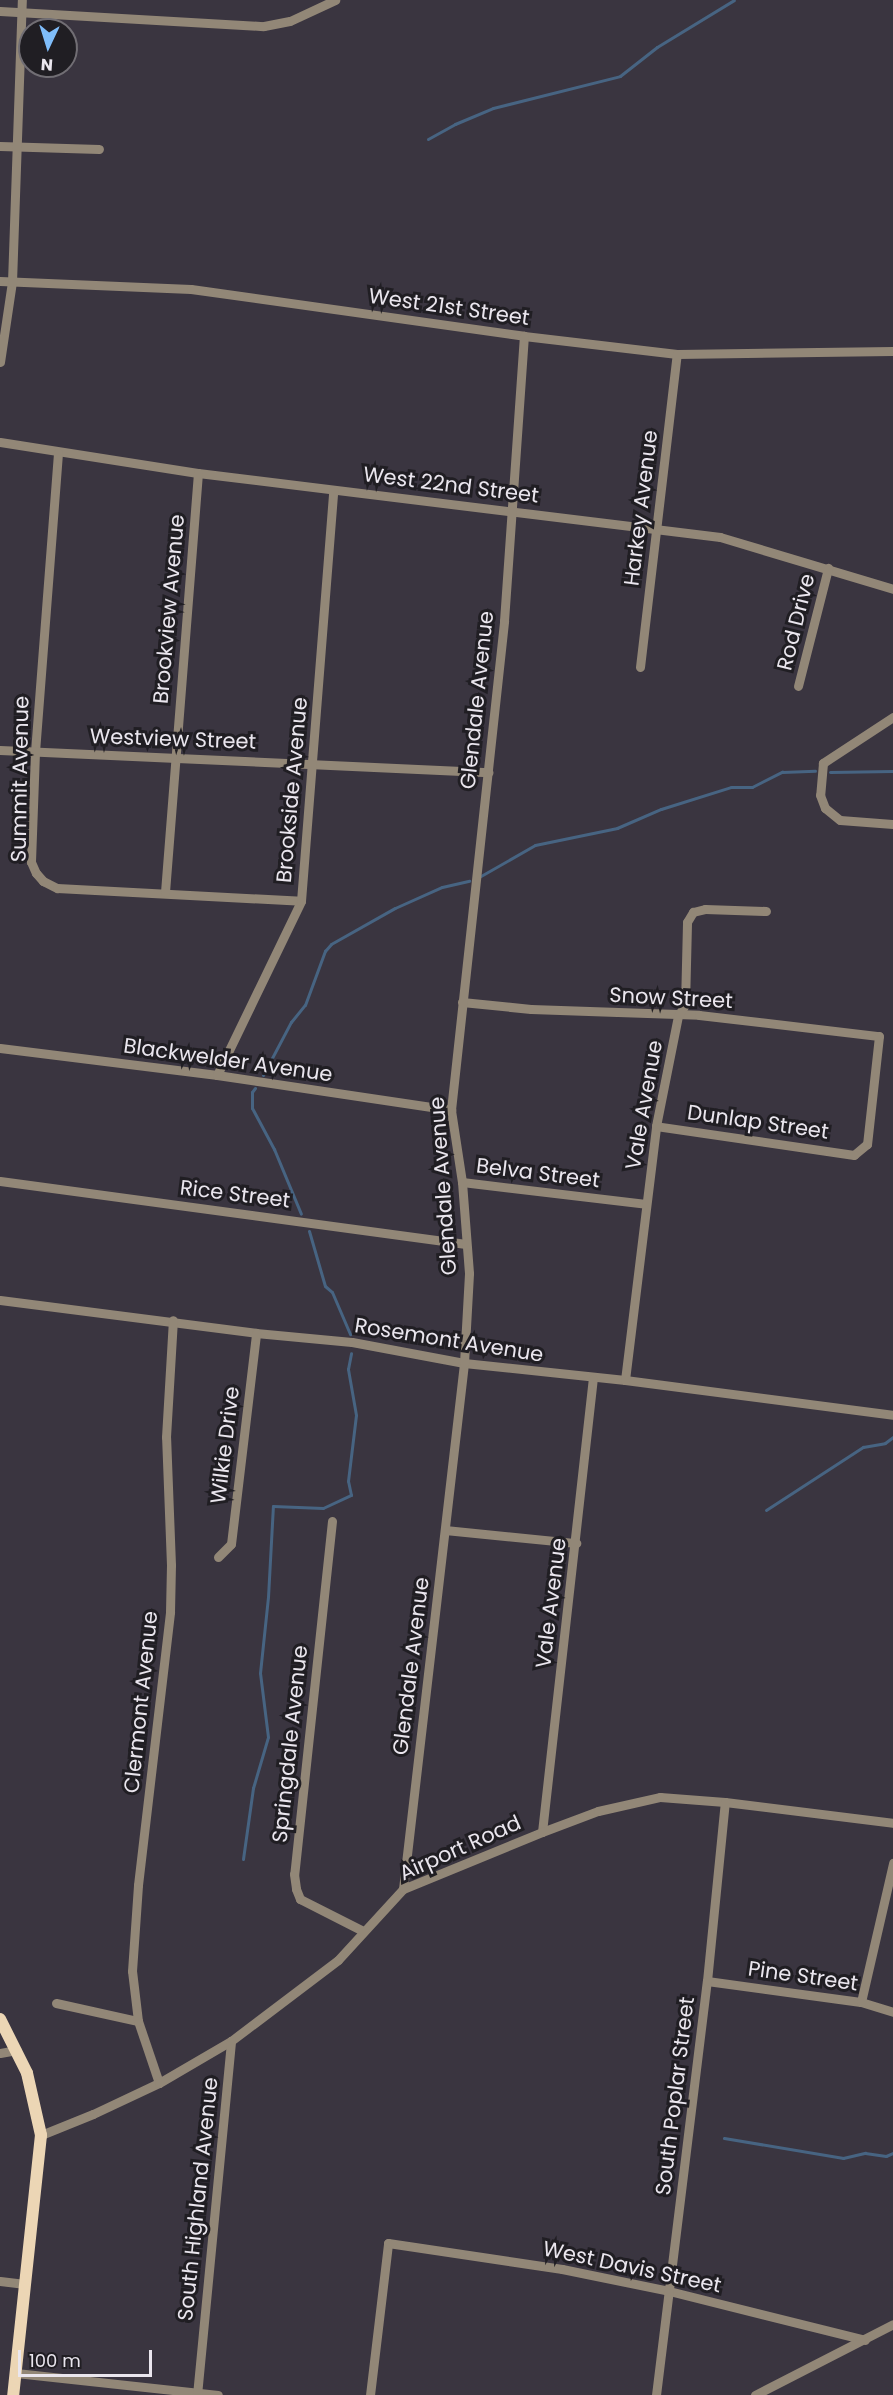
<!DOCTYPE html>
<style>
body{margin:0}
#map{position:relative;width:893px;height:2395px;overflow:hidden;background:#3a3540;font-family:Poppins,sans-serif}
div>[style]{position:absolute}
.stream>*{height:3px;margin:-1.5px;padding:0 1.5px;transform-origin:1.5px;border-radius:1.5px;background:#476482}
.minor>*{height:9px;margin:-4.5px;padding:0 4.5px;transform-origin:4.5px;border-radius:4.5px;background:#928777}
.major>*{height:12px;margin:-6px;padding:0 6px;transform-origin:6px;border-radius:6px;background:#ecd6b5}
span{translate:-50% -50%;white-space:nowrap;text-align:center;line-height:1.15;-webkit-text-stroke:6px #201e23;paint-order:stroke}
.street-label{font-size:21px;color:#eae6ee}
.north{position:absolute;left:18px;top:18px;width:60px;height:60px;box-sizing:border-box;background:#201e23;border:2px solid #716e74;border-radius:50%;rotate:184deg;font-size:16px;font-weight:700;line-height:24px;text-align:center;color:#eae6ee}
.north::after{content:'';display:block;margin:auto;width:21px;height:27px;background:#7fbdfa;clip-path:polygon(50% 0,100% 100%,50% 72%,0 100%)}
.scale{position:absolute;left:18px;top:2350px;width:134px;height:27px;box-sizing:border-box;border:3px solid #eae6ee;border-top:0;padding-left:8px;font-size:18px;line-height:21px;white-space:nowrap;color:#eae6ee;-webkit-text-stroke:4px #201e23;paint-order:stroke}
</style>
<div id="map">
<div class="stream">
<div style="left:428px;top:139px;width:31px;rotate:-29deg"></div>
<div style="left:455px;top:124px;width:41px;rotate:-22.8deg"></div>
<div style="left:493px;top:108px;width:131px;rotate:-14.1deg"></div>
<div style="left:620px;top:76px;width:47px;rotate:-38.1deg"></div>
<div style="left:657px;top:47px;width:90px;rotate:-31.4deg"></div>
<div style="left:830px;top:772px;width:63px;rotate:-0.9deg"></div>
<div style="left:479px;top:877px;width:64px;rotate:-29.7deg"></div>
<div style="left:535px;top:845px;width:84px;rotate:-11.7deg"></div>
<div style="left:617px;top:828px;width:48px;rotate:-23.4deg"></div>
<div style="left:661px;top:809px;width:73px;rotate:-17.4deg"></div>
<div style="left:731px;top:787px;width:21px"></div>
<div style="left:752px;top:787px;width:34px;rotate:-27deg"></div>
<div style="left:782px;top:772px;width:33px;rotate:-2deg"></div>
<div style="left:263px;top:1075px;width:60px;rotate:-62.2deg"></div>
<div style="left:291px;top:1022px;width:22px;rotate:-51deg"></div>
<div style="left:305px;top:1005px;width:58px;rotate:-69.7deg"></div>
<div style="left:325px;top:951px;width:9px;rotate:-49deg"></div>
<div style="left:331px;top:944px;width:73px;rotate:-29.4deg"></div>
<div style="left:395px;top:908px;width:51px;rotate:-24.1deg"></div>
<div style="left:442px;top:887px;width:28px;rotate:-13deg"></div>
<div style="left:255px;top:1088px;width:5px;rotate:127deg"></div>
<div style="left:252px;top:1092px;width:16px;rotate:90deg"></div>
<div style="left:252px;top:1108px;width:47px;rotate:61.8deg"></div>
<div style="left:274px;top:1149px;width:70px;rotate:67.4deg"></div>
<div style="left:309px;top:1231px;width:57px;rotate:73.8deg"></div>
<div style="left:325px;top:1286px;width:9px;rotate:41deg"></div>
<div style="left:332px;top:1292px;width:46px;rotate:66.8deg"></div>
<div style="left:766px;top:1510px;width:116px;rotate:-33deg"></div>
<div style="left:863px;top:1447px;width:22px;rotate:-10deg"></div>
<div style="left:885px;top:1443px;width:10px;rotate:-37deg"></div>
<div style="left:243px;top:1859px;width:72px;rotate:-82deg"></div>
<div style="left:253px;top:1788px;width:53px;rotate:-73.6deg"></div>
<div style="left:268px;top:1737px;width:64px;rotate:-97.1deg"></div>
<div style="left:260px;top:1673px;width:76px;rotate:-84deg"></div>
<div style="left:268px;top:1597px;width:91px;rotate:-86.9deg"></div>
<div style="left:273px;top:1506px;width:50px;rotate:2.3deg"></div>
<div style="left:323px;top:1508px;width:31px;rotate:-25deg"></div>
<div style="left:351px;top:1495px;width:14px;rotate:-102deg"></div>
<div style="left:348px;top:1481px;width:66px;rotate:-83.1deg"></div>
<div style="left:356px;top:1415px;width:47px;rotate:-99.9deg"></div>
<div style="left:348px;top:1369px;width:16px;rotate:-79deg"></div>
<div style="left:724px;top:2138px;width:121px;rotate:9.5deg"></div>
<div style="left:843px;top:2158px;width:23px;rotate:-13deg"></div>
<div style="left:865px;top:2153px;width:21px;rotate:8deg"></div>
<div style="left:886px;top:2156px;width:8px;rotate:-23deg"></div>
</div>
<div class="minor">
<div style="left:0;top:11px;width:264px;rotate:3.3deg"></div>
<div style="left:264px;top:26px;width:26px;rotate:-11deg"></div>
<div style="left:290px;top:21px;width:50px;rotate:-25deg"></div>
<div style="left:0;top:146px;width:99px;rotate:1.7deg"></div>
<div style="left:0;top:281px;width:191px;rotate:2.4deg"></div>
<div style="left:191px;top:289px;width:336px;rotate:8deg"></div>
<div style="left:524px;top:336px;width:154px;rotate:6.7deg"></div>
<div style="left:677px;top:354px;width:216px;rotate:-0.8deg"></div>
<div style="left:0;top:362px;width:81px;rotate:-81.5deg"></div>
<div style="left:12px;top:282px;width:282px;rotate:-88deg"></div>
<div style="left:0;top:442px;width:200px;rotate:8.9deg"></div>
<div style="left:198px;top:473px;width:526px;rotate:6.99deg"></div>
<div style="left:720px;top:537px;width:181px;rotate:16.7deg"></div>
<div style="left:58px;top:453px;width:300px;rotate:94.4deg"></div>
<div style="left:35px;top:752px;width:110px;rotate:92.1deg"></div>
<div style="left:31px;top:862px;width:12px;rotate:66deg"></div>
<div style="left:36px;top:873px;width:11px;rotate:49deg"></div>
<div style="left:43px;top:881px;width:16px;rotate:27deg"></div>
<div style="left:57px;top:888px;width:244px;rotate:3deg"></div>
<div style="left:640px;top:667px;width:315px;rotate:-83.3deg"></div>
<div style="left:798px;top:686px;width:122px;rotate:-75.7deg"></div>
<div style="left:893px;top:717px;width:84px;rotate:146.7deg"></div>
<div style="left:823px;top:763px;width:32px;rotate:95deg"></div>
<div style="left:820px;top:795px;width:14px;rotate:69deg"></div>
<div style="left:825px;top:808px;width:19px;rotate:39deg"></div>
<div style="left:840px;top:820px;width:53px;rotate:4.3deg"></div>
<div style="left:0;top:750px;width:489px;rotate:2.6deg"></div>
<div style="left:165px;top:892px;width:420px;rotate:-85.5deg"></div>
<div style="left:462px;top:1002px;width:69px;rotate:5.8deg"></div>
<div style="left:531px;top:1009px;width:168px;rotate:2deg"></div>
<div style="left:699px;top:1015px;width:181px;rotate:6.7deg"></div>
<div style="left:879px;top:1036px;width:109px;rotate:96.3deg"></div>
<div style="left:867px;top:1144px;width:17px;rotate:140deg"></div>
<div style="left:854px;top:1155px;width:200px;rotate:-171.7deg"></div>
<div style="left:0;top:1048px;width:219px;rotate:7.1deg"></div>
<div style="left:217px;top:1075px;width:237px;rotate:8.5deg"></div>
<div style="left:217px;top:1075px;width:193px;rotate:-64.2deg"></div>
<div style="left:301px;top:901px;width:412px;rotate:-85.5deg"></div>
<div style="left:0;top:1181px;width:470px;rotate:7.7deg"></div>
<div style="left:462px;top:1182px;width:185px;rotate:6.8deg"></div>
<div style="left:0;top:1300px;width:258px;rotate:7.3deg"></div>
<div style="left:256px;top:1333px;width:96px;rotate:5.4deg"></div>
<div style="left:352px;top:1342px;width:114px;rotate:10.6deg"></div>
<div style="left:464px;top:1363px;width:162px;rotate:6deg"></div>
<div style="left:625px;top:1380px;width:270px;rotate:7.4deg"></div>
<div style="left:625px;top:1380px;width:256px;rotate:-83deg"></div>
<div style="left:656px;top:1126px;width:112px;rotate:-78.7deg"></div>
<div style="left:678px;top:1016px;width:13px;rotate:-58deg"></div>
<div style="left:685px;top:1005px;width:83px;rotate:-88.6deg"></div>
<div style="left:687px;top:922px;width:12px;rotate:-59deg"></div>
<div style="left:693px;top:912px;width:12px;rotate:-14deg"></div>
<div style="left:705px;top:909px;width:61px;rotate:1.9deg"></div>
<div style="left:332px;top:1521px;width:355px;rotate:96.1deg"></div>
<div style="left:294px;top:1874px;width:15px;rotate:82deg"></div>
<div style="left:296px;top:1889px;width:11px;rotate:68deg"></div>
<div style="left:300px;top:1899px;width:71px;rotate:26.9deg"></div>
<div style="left:445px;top:1530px;width:132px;rotate:5.7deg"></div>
<div style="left:218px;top:1557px;width:18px;rotate:-45deg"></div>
<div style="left:231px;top:1544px;width:212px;rotate:-83.2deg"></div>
<div style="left:542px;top:1832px;width:456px;rotate:-83.6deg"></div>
<div style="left:403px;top:1889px;width:530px;rotate:-83.38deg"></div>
<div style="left:464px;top:1363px;width:90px;rotate:-86.8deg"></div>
<div style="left:469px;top:1273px;width:91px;rotate:-94.4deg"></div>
<div style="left:462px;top:1182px;width:73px;rotate:-98.7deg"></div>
<div style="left:451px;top:1110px;width:492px;rotate:-83.8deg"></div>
<div style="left:504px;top:621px;width:286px;rotate:-86deg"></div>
<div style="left:707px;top:1981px;width:155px;rotate:7.8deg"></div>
<div style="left:861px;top:2002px;width:34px;rotate:17deg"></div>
<div style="left:861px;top:2002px;width:143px;rotate:-77deg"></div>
<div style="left:56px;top:2003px;width:84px;rotate:12.4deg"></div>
<div style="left:0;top:2053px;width:17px;rotate:-10deg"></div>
<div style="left:159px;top:2083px;width:65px;rotate:-108.7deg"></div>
<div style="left:138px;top:2021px;width:50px;rotate:-96.8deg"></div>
<div style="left:132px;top:1971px;width:86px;rotate:-86deg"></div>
<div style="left:138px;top:1885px;width:275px;rotate:-83.3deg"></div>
<div style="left:170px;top:1612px;width:47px;rotate:-88.8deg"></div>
<div style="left:171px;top:1565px;width:128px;rotate:-92.2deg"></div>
<div style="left:166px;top:1437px;width:117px;rotate:-86.6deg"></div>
<div style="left:41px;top:2135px;width:56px;rotate:-22deg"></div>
<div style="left:93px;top:2114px;width:73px;rotate:-25.2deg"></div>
<div style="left:159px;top:2083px;width:83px;rotate:-30.3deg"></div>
<div style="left:231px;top:2041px;width:134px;rotate:-37.1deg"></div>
<div style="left:338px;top:1960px;width:96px;rotate:-47.5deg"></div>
<div style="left:403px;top:1889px;width:150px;rotate:-22.3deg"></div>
<div style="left:542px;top:1832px;width:60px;rotate:-20.6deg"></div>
<div style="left:598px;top:1811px;width:64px;rotate:-12.7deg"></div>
<div style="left:660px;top:1797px;width:65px;rotate:4.4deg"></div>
<div style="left:725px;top:1802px;width:169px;rotate:7.1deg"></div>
<div style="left:0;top:2281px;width:25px;rotate:7deg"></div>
<div style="left:16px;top:2373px;width:203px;rotate:6.2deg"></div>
<div style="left:197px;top:2395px;width:356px;rotate:-84.5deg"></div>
<div style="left:370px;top:2395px;width:153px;rotate:-83.2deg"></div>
<div style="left:388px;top:2243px;width:176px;rotate:8.5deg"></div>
<div style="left:562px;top:2269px;width:109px;rotate:11.6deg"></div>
<div style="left:669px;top:2291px;width:202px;rotate:14deg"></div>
<div style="left:656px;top:2395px;width:417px;rotate:-83deg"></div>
<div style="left:707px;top:1981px;width:180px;rotate:-84.3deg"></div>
<div style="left:755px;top:2395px;width:155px;rotate:-27.2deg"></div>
</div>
<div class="major">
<div style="left:0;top:2019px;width:60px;rotate:63.4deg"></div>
<div style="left:27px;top:2073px;width:64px;rotate:77.3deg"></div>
<div style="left:41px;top:2135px;width:262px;rotate:96.1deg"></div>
</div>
<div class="street-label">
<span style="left:449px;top:307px;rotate:8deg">West 21st Street</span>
<span style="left:451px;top:485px;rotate:7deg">West 22nd Street</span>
<span style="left:641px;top:508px;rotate:-83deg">Harkey Avenue</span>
<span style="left:169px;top:609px;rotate:-85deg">Brookview Avenue</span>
<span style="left:796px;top:622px;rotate:-76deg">Rod Drive</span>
<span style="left:477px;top:700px;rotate:-84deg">Glendale Avenue</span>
<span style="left:173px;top:739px;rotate:2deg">Westview Street</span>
<span style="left:20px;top:779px;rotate:-89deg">Summit Avenue</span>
<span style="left:292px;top:790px;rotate:-85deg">Brookside Avenue</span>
<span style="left:671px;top:998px;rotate:3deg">Snow Street</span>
<span style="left:228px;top:1060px;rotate:8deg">Blackwelder Avenue</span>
<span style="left:644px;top:1105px;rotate:-80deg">Vale Avenue</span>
<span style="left:758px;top:1122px;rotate:8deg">Dunlap Street</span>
<span style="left:538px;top:1173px;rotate:7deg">Belva Street</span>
<span style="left:443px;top:1186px;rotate:-94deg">Glendale Avenue</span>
<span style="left:235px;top:1194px;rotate:7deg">Rice Street</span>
<span style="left:449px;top:1340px;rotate:9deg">Rosemont Avenue</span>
<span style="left:225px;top:1445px;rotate:-83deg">Wilkie Drive</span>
<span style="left:551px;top:1603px;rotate:-83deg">Vale Avenue</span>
<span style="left:411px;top:1666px;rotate:-83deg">Glendale Avenue</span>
<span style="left:141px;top:1702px;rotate:-84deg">Clermont Avenue</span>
<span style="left:290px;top:1744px;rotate:-84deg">Springdale Avenue</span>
<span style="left:460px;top:1848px;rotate:-24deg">Airport Road</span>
<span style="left:803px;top:1976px;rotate:8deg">Pine Street</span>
<span style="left:675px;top:2096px;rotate:-83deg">South Poplar Street</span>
<span style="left:198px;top:2199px;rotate:-84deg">South Highland Avenue</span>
<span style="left:632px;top:2267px;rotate:12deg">West Davis Street</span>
</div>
<div class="north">N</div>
<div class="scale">100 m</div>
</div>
